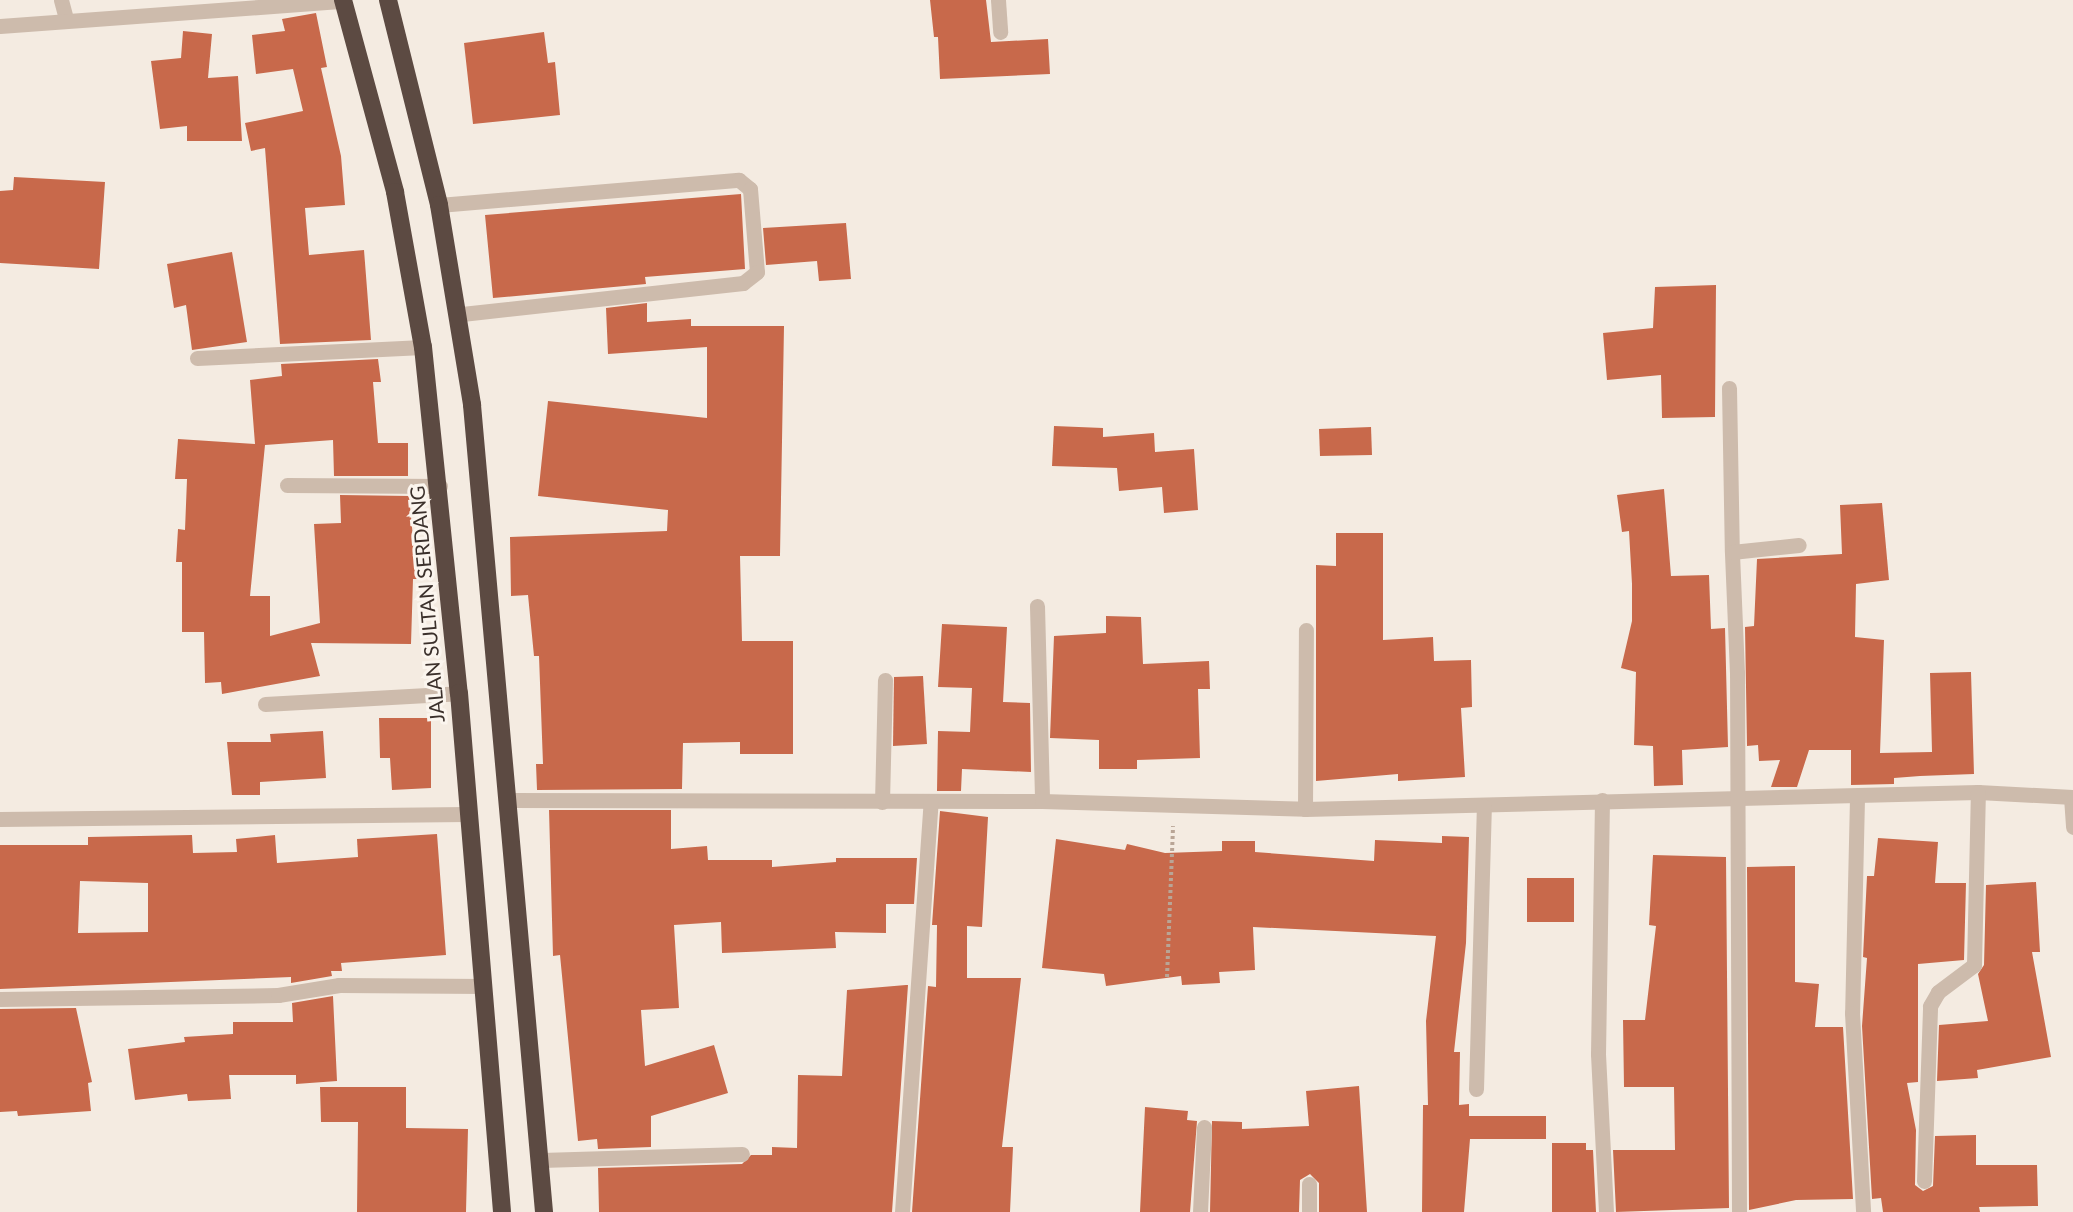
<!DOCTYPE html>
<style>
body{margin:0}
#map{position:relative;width:2073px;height:1212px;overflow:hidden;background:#f4ebe1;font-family:Lato,sans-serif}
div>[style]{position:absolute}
.building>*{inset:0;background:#c8694b}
.path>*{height:4px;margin-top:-2px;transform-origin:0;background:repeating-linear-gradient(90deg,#b9a596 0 3px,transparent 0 6px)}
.minor>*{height:15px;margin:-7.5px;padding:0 7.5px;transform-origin:7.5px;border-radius:7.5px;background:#cdbbac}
.highway>*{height:18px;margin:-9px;padding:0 9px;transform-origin:9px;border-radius:9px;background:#5c4a42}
span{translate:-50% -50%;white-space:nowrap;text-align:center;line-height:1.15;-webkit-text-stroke:6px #fbf5ee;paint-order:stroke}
.street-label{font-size:20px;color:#3b302b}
</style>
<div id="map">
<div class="building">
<div style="clip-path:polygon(930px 0,986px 0,991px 42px,1048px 39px,1050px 74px,940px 79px,938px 37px,934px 37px)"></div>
<div style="clip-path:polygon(316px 13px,327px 67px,321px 68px,341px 156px,345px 205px,305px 208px,309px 255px,364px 250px,371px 340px,280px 344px,265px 148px,251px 151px,245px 123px,303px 111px,293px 69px,256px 74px,252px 35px,285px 31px,282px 19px)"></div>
<div style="clip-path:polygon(183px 31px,212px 34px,208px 78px,238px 76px,242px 141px,187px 141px,187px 126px,160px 129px,151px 61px,181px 58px)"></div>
<div style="clip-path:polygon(544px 32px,548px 63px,555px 62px,560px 115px,473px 124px,464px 43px)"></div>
<div style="clip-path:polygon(14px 177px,105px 182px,99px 269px,0 263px,0 191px,13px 190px)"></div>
<div style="clip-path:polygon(741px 194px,745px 269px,645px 277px,646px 284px,493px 298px,485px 215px)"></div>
<div style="clip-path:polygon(846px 223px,851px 279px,819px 281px,817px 261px,766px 265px,763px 228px)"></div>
<div style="clip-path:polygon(232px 252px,247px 342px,192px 350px,186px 305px,174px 308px,167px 264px)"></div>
<div style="clip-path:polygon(1716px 285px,1715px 417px,1662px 418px,1661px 375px,1607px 380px,1603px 333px,1653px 328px,1655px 287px)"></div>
<div style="clip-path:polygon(647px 303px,647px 322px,691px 319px,691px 326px,784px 326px,780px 556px,740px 556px,742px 641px,793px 641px,793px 754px,740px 754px,740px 742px,683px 743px,682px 789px,537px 790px,536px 764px,543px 764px,539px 656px,534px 656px,528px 595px,511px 596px,510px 537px,667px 531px,668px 510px,538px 496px,548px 401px,707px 418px,707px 347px,608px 354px,606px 308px)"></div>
<div style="clip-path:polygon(378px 359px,381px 382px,373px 382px,378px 443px,408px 443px,408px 476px,334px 476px,333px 440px,265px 445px,250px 596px,270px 596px,270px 636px,320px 623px,314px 524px,341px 523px,340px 495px,409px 496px,417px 579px,413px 579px,411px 644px,311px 643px,320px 676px,222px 694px,221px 682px,205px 683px,204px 632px,182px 632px,182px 562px,176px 562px,178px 529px,185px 530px,187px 479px,175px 479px,178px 439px,255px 444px,250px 380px,282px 376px,281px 364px)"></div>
<div style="clip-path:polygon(1054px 426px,1103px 428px,1103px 437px,1154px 433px,1155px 452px,1194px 449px,1198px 510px,1164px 513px,1162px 487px,1119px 491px,1117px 468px,1052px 466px)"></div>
<div style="clip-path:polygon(1371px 427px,1372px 455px,1320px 456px,1319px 429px)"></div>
<div style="clip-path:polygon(1664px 489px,1671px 576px,1709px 575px,1711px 629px,1725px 628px,1728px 747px,1682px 750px,1683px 785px,1654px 786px,1653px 746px,1634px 745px,1636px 672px,1621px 668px,1632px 621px,1632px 584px,1629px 531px,1622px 532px,1617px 495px)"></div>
<div style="clip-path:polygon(1882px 503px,1889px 580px,1856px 584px,1855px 637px,1884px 640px,1880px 753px,1932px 752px,1930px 673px,1971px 672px,1974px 774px,1920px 776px,1894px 778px,1894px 784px,1851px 785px,1851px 750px,1809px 750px,1797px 787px,1771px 787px,1780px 760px,1759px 761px,1758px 745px,1747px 746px,1745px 627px,1754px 626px,1757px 559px,1842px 554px,1840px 505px)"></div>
<div style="clip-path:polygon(1336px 533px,1383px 533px,1383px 640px,1433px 637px,1434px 661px,1471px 660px,1472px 707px,1461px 708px,1465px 777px,1398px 781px,1398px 774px,1316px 781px,1316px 565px,1336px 566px)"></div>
<div style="clip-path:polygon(1106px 616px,1141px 617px,1143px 664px,1209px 661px,1210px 689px,1198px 689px,1200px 758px,1137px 760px,1137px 769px,1099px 769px,1099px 740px,1050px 738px,1054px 636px,1106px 633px)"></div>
<div style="clip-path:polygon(942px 624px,1007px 627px,1003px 702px,1030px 703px,1031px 772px,962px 769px,961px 791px,937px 791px,938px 731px,970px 732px,972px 688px,938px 687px)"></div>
<div style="clip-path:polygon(923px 676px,927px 744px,893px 746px,894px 677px)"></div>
<div style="clip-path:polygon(379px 718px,431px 718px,431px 788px,392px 790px,390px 758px,380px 758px)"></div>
<div style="clip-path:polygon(323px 731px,326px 778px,260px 782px,260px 795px,232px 795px,227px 742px,271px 742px,270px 734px)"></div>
<div style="clip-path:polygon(549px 810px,671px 810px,671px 849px,707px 846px,708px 860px,772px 860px,772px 867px,836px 862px,836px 858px,917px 858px,914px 904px,886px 904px,886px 933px,835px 932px,836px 948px,722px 953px,721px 922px,674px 925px,679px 1008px,641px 1010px,645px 1066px,714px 1045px,728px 1093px,651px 1116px,651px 1147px,598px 1149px,597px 1139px,578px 1141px,560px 955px,553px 956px)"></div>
<div style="clip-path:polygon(940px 811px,988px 817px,982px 927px,967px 926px,967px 978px,1021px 978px,1002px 1147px,1013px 1147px,1010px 1212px,912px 1212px,928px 986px,936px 987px,937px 925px,932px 925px)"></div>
<div style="clip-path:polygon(evenodd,437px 834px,446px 955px,341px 963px,342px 971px,331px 971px,332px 976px,291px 983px,291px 977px,0 989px,0 845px,88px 845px,88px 837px,192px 835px,193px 853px,237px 852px,236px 839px,275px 835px,277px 863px,358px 857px,357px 839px,437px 834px,80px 881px,148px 883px,148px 932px,78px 933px,80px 881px)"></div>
<div style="clip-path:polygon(1442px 836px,1469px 837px,1466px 943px,1454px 1052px,1460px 1052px,1459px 1105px,1469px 1104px,1469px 1116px,1546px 1116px,1546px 1139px,1470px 1139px,1464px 1212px,1422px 1212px,1423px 1105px,1428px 1105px,1426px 1021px,1436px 936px,1253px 927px,1255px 970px,1219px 972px,1220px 983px,1182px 985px,1181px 976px,1106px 986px,1104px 974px,1042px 968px,1056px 839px,1125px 850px,1127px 844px,1165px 853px,1222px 851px,1222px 841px,1255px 841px,1255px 852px,1374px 861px,1375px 840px,1442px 843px)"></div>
<div style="clip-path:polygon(1878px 838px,1938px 842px,1935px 883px,1966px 883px,1964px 960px,1918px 964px,1918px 1082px,1907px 1083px,1916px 1130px,1915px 1185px,1923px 1191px,1933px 1186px,1935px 1136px,1976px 1135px,1976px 1165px,2037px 1165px,2038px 1206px,1979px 1207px,1980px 1212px,1883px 1212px,1881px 1198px,1872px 1199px,1862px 1026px,1867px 958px,1863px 957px,1867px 876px,1874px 876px)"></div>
<div style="clip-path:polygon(1653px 855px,1726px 857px,1729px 1208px,1616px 1212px,1613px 1150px,1675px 1150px,1674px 1087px,1624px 1087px,1623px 1020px,1645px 1020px,1656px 926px,1649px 925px)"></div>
<div style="clip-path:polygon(1795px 866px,1795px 982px,1819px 984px,1815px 1027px,1843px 1027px,1853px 1199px,1796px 1200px,1749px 1210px,1747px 867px)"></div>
<div style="clip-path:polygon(1527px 878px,1574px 878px,1574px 922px,1527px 922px)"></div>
<div style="clip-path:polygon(2036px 882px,2040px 952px,2032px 952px,2051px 1057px,1977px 1070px,1978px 1078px,1937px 1081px,1939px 1025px,1988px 1021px,1978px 974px,1984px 965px,1986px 885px)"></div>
<div style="clip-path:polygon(906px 985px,908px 985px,892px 1212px,599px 1212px,598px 1168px,742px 1164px,751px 1155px,772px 1155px,772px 1147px,797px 1148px,798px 1075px,842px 1076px,847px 990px)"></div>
<div style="clip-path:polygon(333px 996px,337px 1081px,296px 1084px,296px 1075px,229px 1075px,231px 1099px,188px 1101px,187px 1094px,135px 1100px,128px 1049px,185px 1042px,184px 1037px,233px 1034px,233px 1022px,293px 1022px,292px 1003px)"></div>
<div style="clip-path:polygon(76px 1008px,92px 1082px,88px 1083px,91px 1111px,18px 1116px,17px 1111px,0 1112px,0 1009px)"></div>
<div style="clip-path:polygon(1359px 1086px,1367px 1212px,1319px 1212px,1319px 1183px,1310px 1174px,1300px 1180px,1299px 1212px,1210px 1212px,1212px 1121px,1242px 1122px,1242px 1129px,1309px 1126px,1306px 1091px)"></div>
<div style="clip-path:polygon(320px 1087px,406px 1087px,406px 1128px,468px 1129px,466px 1212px,357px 1212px,358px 1122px,321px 1122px)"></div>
<div style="clip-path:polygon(1145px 1107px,1188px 1111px,1187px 1120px,1197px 1121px,1190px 1212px,1140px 1212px)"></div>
<div style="clip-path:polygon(1552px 1143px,1586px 1143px,1586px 1150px,1593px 1150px,1596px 1212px,1552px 1212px)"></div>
</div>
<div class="path">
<div style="left:1167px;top:977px;width:151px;rotate:-87.7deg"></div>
</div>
<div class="minor">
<div style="left:61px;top:0;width:20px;rotate:75deg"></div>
<div style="left:998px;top:0;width:32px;rotate:86deg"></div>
<div style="left:0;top:26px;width:344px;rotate:-4.2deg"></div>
<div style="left:439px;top:205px;width:301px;rotate:-4.8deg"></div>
<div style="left:739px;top:180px;width:14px;rotate:39deg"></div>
<div style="left:750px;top:189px;width:83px;rotate:85.2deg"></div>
<div style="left:757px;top:272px;width:18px;rotate:142deg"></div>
<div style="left:743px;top:283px;width:285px;rotate:173.7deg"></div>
<div style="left:197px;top:358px;width:226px;rotate:-2.8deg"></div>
<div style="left:1729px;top:388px;width:164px;rotate:89deg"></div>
<div style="left:287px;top:485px;width:153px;rotate:0.4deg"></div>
<div style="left:1037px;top:606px;width:195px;rotate:88.5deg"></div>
<div style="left:265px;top:704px;width:194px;rotate:-3.2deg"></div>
<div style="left:2071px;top:797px;width:30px;rotate:86deg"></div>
<div style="left:1857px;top:798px;width:215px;rotate:91.3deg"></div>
<div style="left:1852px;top:1013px;width:199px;rotate:86.8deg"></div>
<div style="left:507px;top:800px;width:535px;rotate:0.11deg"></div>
<div style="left:1042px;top:801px;width:263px;rotate:1.7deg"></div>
<div style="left:1305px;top:809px;width:673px;rotate:-1.45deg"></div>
<div style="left:1978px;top:792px;width:95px;rotate:3deg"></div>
<div style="left:1602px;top:800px;width:254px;rotate:90.9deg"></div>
<div style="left:1598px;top:1054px;width:158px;rotate:87.1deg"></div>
<div style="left:882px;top:802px;width:122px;rotate:-88.6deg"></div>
<div style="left:1305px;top:809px;width:179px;rotate:-89.7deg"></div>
<div style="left:0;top:819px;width:467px;rotate:-0.6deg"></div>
<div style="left:0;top:999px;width:278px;rotate:-0.8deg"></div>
<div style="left:278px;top:995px;width:62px;rotate:-9.3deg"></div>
<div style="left:339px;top:985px;width:145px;rotate:0.4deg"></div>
<div style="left:1476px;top:1089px;width:283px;rotate:-88.4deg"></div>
<div style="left:541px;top:1160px;width:201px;rotate:-1.7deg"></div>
<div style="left:1924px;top:1181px;width:175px;rotate:-88deg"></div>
<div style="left:1930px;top:1006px;width:16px;rotate:-60deg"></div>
<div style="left:1938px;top:992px;width:45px;rotate:-36.9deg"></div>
<div style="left:1974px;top:965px;width:173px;rotate:-88.7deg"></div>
<div style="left:902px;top:1212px;width:411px;rotate:-86deg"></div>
<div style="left:1200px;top:1212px;width:85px;rotate:-87.3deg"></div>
<div style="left:1309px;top:1212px;width:28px;rotate:-90deg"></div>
<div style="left:1739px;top:1212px;width:539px;rotate:-90.21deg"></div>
<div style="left:1737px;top:673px;width:121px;rotate:-92.4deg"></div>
<div style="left:1732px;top:552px;width:67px;rotate:-6deg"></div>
</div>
<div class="highway">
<div style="left:343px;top:0;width:199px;rotate:74.8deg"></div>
<div style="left:395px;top:192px;width:158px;rotate:79.8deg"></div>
<div style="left:423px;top:347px;width:348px;rotate:84.1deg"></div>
<div style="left:459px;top:693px;width:521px;rotate:85.26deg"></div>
<div style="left:388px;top:0;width:211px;rotate:76deg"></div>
<div style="left:439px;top:205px;width:203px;rotate:80.6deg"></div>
<div style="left:472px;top:405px;width:810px;rotate:84.9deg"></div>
</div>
<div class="street-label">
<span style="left:427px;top:604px;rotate:-95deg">JALAN SULTAN SERDANG</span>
</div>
</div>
